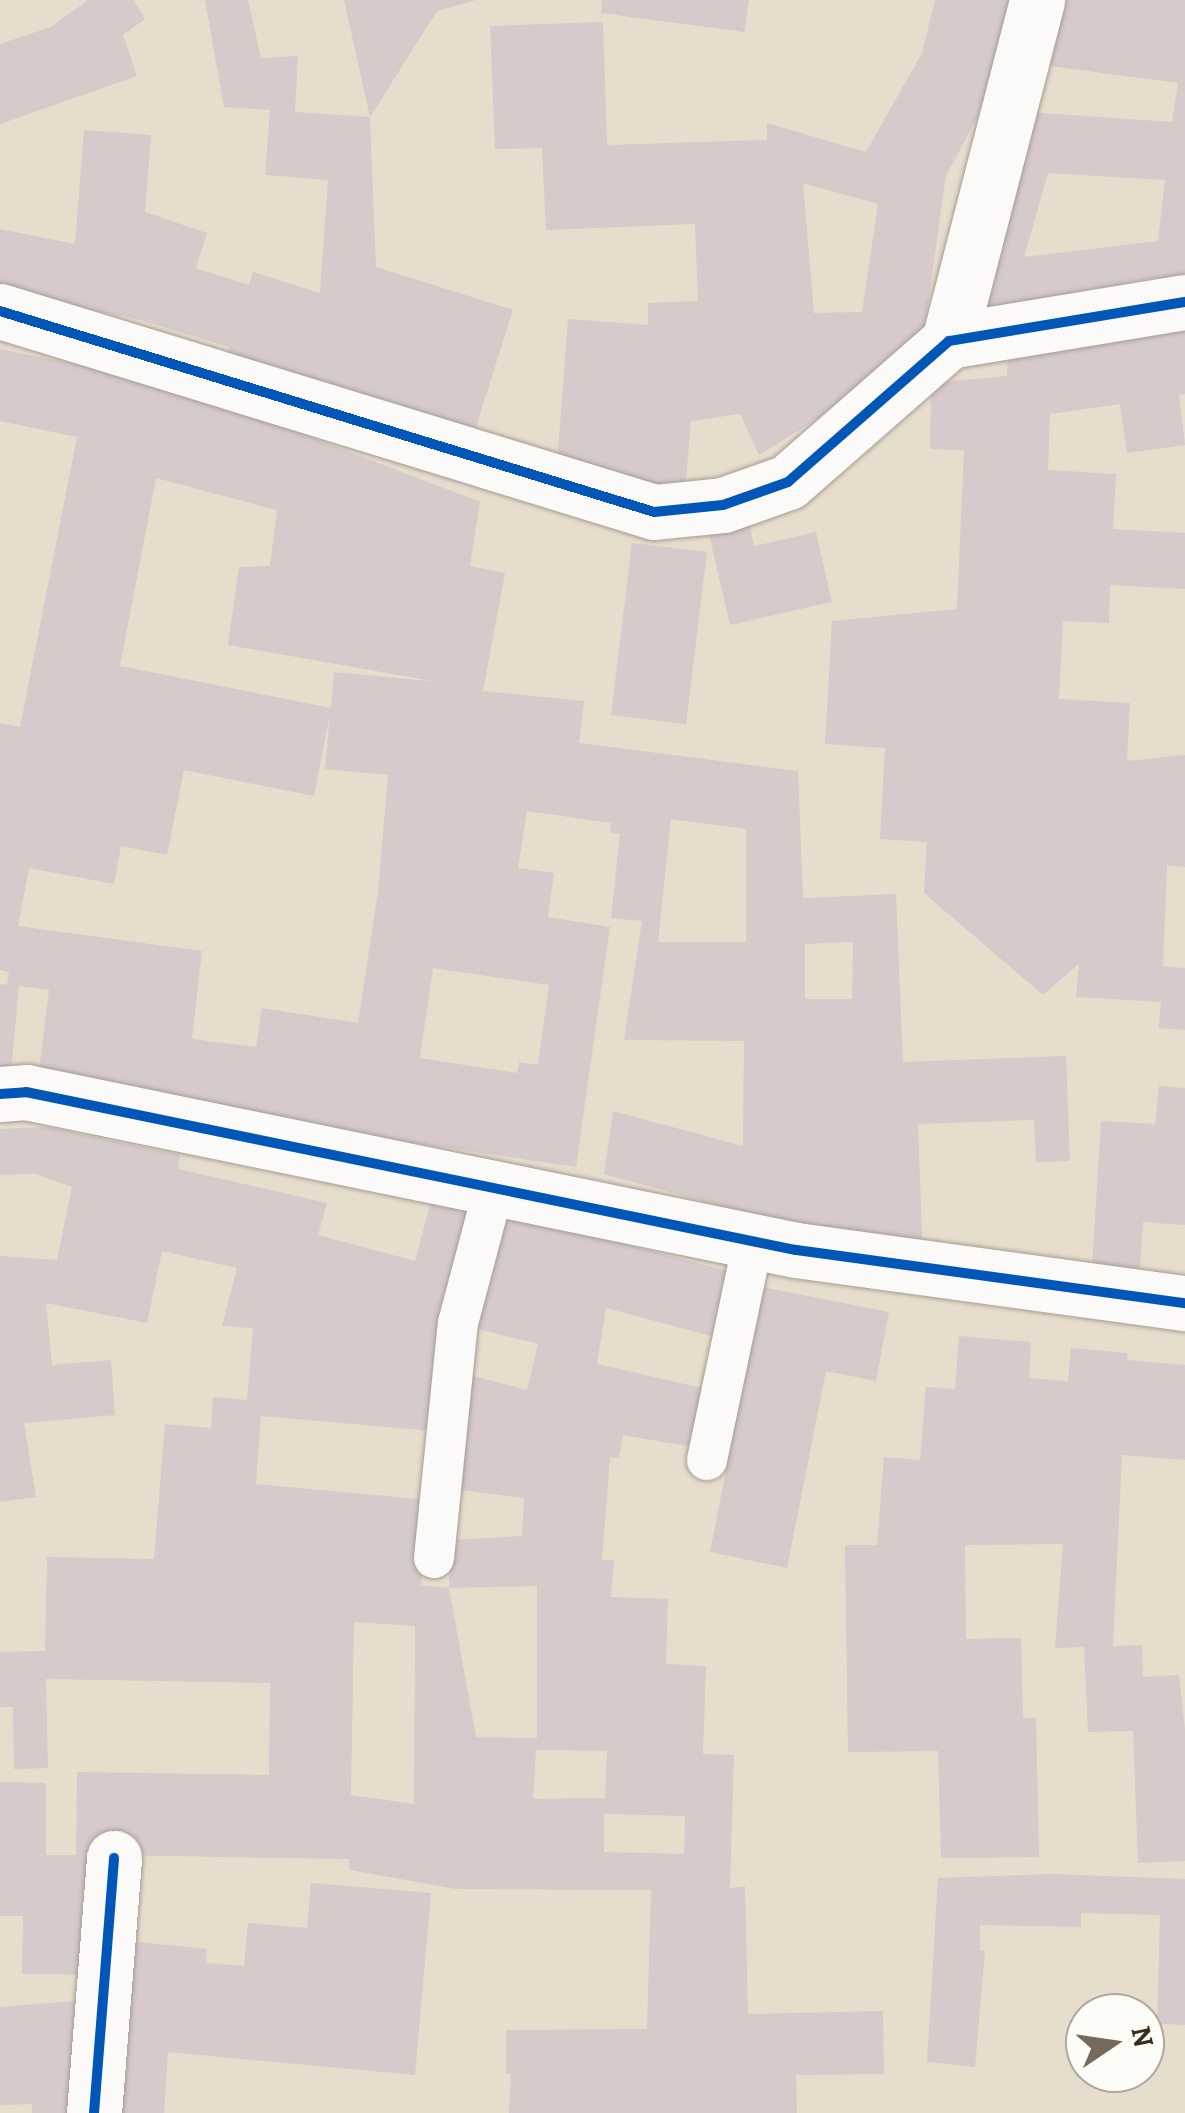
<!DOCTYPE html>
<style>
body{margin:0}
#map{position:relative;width:1185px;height:2113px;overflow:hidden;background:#e7ddcd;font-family:Alegreya,serif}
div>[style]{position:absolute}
.building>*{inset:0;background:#d6caca}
.roads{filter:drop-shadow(0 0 2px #a59d93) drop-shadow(0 0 2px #a59d93)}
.lane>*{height:40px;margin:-20px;padding:0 20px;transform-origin:20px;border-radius:20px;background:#fbfaf8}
.street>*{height:55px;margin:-27.5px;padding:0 27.5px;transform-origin:27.5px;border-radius:27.5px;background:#fbfaf8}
.cycleway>*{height:10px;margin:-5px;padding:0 5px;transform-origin:5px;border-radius:5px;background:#0057b8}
span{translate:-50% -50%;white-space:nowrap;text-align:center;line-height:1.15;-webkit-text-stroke:9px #fdfcf7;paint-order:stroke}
.north{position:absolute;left:1065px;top:1993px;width:100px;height:100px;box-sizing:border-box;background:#fdfcf7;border:2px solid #afa8a0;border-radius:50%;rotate:77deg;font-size:28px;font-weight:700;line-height:40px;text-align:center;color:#3b2a1e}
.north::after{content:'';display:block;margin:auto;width:35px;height:45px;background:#77695b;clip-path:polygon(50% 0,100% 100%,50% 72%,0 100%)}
</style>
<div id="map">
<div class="building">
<div style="clip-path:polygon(88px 0,133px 0,145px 19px,123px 35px,137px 76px,0 124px,0 44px,51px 27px)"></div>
<div style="clip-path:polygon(205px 0,248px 0,261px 58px,298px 56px,295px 112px,370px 117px,344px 0,476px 0,437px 11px,370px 117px,376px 267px,513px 310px,473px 436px,226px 357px,229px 347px,137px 319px,0 292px,0 229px,75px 244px,84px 130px,151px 135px,145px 212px,207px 233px,196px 268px,249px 285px,253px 272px,320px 293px,328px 180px,265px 175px,270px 110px,224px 107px)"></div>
<div style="clip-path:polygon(602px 0,749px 0,744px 32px,601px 13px)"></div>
<div style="clip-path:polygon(evenodd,935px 0,1020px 0,1002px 73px,946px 175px,921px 354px,759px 455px,740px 414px,691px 421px,685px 491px,557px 465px,568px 319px,648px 325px,648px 303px,698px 301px,695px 224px,546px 230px,542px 148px,495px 149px,490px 26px,603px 22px,607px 145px,767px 140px,767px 123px,866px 152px,922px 53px,935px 0,803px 183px,878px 204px,862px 312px,814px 313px,803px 183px)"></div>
<div style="clip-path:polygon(evenodd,1065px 0,1185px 0,1185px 282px,1152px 278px,973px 312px,1027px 112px,1172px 122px,1178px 83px,1050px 66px,1065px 0,1048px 173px,1165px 180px,1158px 241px,1024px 257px,1048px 173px)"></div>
<div style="clip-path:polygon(1185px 326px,1185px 394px,1179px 395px,1185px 445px,1127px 453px,1120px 404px,1050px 414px,1048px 470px,1116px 474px,1113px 529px,1185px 533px,1185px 589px,1110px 585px,1109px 623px,1063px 621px,1059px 699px,1130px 703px,1127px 761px,1185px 755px,1185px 867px,1167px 865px,1163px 966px,1185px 968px,1185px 1030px,1159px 1028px,1161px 1002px,1076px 997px,1079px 964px,1043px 995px,924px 893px,927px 842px,880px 839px,885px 748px,825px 744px,832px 621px,957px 609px,964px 450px,930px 449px,931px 383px,1007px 376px,1008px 353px)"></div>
<div style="clip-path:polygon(evenodd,0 349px,173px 384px,480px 502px,470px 566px,505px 573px,483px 691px,584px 701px,579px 743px,798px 771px,803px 898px,896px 894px,903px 1062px,1066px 1056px,1070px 1161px,1036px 1162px,1034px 1120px,918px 1124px,923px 1261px,604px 1174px,613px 1111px,743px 1146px,744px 1041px,624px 1040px,642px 921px,611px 918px,620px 834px,610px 832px,611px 823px,527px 811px,518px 868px,554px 873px,548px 917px,610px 927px,576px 1167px,245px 1118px,138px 1086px,39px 1071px,49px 990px,19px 986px,10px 1083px,0 1082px,0 984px,7px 985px,9px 972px,0 970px,0 723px,20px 727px,77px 437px,0 421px,0 349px,156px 478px,277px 510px,270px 566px,239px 567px,228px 645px,438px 682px,334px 672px,331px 708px,120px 666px,156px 478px,0 349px,330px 714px,325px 769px,388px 775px,378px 892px,358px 1023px,262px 1008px,256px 1047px,192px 1039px,202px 951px,18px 926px,29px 868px,114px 884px,121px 846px,167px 855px,184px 770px,314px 796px,330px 714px,0 349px,671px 819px,746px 829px,746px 942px,658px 942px,671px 819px,0 349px,853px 942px,852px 999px,805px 999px,805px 944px,853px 942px,0 349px,433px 968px,549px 985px,538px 1065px,519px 1062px,517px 1073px,420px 1058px,433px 968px)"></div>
<div style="clip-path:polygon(749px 521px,754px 546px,816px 532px,832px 602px,730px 625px,708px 530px)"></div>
<div style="clip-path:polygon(632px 543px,707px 552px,686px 724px,611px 715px)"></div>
<div style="clip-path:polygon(1159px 1086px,1185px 1088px,1185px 1225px,1143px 1222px,1140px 1269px,1092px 1266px,1101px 1121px,1155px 1124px)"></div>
<div style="clip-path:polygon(evenodd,46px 1127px,180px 1155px,178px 1169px,327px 1203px,318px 1235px,415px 1261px,433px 1194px,481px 1207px,434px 1431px,261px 1416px,256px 1484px,429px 1500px,421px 1585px,449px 1588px,476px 1737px,537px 1738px,537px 1586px,449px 1588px,450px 1540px,522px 1536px,524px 1498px,453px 1489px,462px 1373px,527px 1390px,538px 1344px,465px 1326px,495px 1210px,743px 1275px,726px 1340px,606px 1308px,597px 1364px,711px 1390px,698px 1448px,623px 1435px,619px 1458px,610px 1457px,602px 1560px,614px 1560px,611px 1597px,668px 1599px,666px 1664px,706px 1666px,703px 1754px,734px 1755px,730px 1888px,745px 1886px,748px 2014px,883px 2011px,884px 2074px,796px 2075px,797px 2113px,509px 2113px,511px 2074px,506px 2074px,506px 2030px,647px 2029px,651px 1890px,456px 1889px,350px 1870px,349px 1859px,102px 1855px,99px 1975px,22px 1974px,23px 1916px,0 1916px,0 1782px,46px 1783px,46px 1855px,76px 1855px,77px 1772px,269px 1775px,270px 1683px,46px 1679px,48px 1768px,14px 1769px,13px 1707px,0 1707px,0 1652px,45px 1651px,47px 1557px,154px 1559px,165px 1424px,211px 1428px,213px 1397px,247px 1400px,253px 1328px,222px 1326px,237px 1268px,162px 1251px,147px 1323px,46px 1303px,52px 1365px,111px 1360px,115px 1415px,24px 1423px,36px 1497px,0 1502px,0 1256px,57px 1260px,72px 1187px,36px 1174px,0 1175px,0 1129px,46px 1127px,354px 1622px,415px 1626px,414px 1804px,351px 1795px,354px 1622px,46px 1127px,536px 1750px,607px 1751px,605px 1798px,533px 1799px,536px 1750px,46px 1127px,604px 1814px,685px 1816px,684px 1854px,604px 1852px,604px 1814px)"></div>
<div style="clip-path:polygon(762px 1287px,889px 1312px,876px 1381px,826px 1371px,787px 1568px,710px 1552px)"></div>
<div style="clip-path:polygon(959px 1336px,1031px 1342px,1029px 1378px,1068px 1381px,1071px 1348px,1128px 1353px,1127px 1360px,1185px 1365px,1185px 1460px,1122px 1455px,1113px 1646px,1142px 1645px,1143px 1677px,1179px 1675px,1185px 1729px,1185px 1861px,1138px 1863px,1133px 1731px,1088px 1732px,1084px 1647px,1055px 1648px,1063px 1544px,965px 1545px,966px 1639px,1021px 1638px,1023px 1718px,1036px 1718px,1039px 1857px,941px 1858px,938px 1751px,848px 1752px,845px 1545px,877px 1545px,884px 1457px,920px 1460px,926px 1387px,955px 1389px)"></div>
<div style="clip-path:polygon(1051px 1874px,1185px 1879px,1185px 2025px,1157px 2024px,1160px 1915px,1081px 1913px,1081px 1927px,980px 1925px,980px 1950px,985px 1951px,975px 2067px,927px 2062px,938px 1878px)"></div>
<div style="clip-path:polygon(311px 1883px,431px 1893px,415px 2075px,168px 2052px,164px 2113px,113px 2113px,129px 1941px,207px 1949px,206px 1963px,244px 1966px,248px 1923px,307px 1928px)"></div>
<div style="clip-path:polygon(88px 2000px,83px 2113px,32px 2113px,32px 2104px,0 2105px,0 2007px)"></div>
</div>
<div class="roads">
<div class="lane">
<div style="left:707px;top:1460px;width:224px;rotate:-78.1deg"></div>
<div style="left:434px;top:1558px;width:236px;rotate:-84.2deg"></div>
<div style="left:458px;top:1323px;width:140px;rotate:-75.1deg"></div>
</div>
<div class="street">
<div style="left:0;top:311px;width:684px;rotate:17.08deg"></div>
<div style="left:654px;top:512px;width:69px;rotate:-5.8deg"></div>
<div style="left:723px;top:505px;width:69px;rotate:-19.5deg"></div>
<div style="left:788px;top:482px;width:214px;rotate:-41.2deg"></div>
<div style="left:949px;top:341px;width:239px;rotate:-9.4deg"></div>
<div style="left:949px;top:341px;width:352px;rotate:-75.5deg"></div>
<div style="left:0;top:1094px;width:26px;rotate:-4deg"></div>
<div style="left:26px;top:1092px;width:786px;rotate:11.6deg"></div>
<div style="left:796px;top:1250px;width:393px;rotate:7.8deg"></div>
<div style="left:94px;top:2113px;width:256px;rotate:-85.5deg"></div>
</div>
</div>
<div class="cycleway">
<div style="left:0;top:311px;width:684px;rotate:17.08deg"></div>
<div style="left:654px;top:512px;width:69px;rotate:-5.8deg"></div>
<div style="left:723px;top:505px;width:69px;rotate:-19.5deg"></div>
<div style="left:788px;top:482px;width:214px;rotate:-41.2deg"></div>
<div style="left:949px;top:341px;width:239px;rotate:-9.4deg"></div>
<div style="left:0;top:1094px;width:26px;rotate:-4deg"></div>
<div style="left:26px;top:1092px;width:786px;rotate:11.6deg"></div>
<div style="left:796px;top:1250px;width:393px;rotate:7.8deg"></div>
<div style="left:94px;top:2113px;width:256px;rotate:-85.5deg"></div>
</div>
<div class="north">N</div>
</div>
